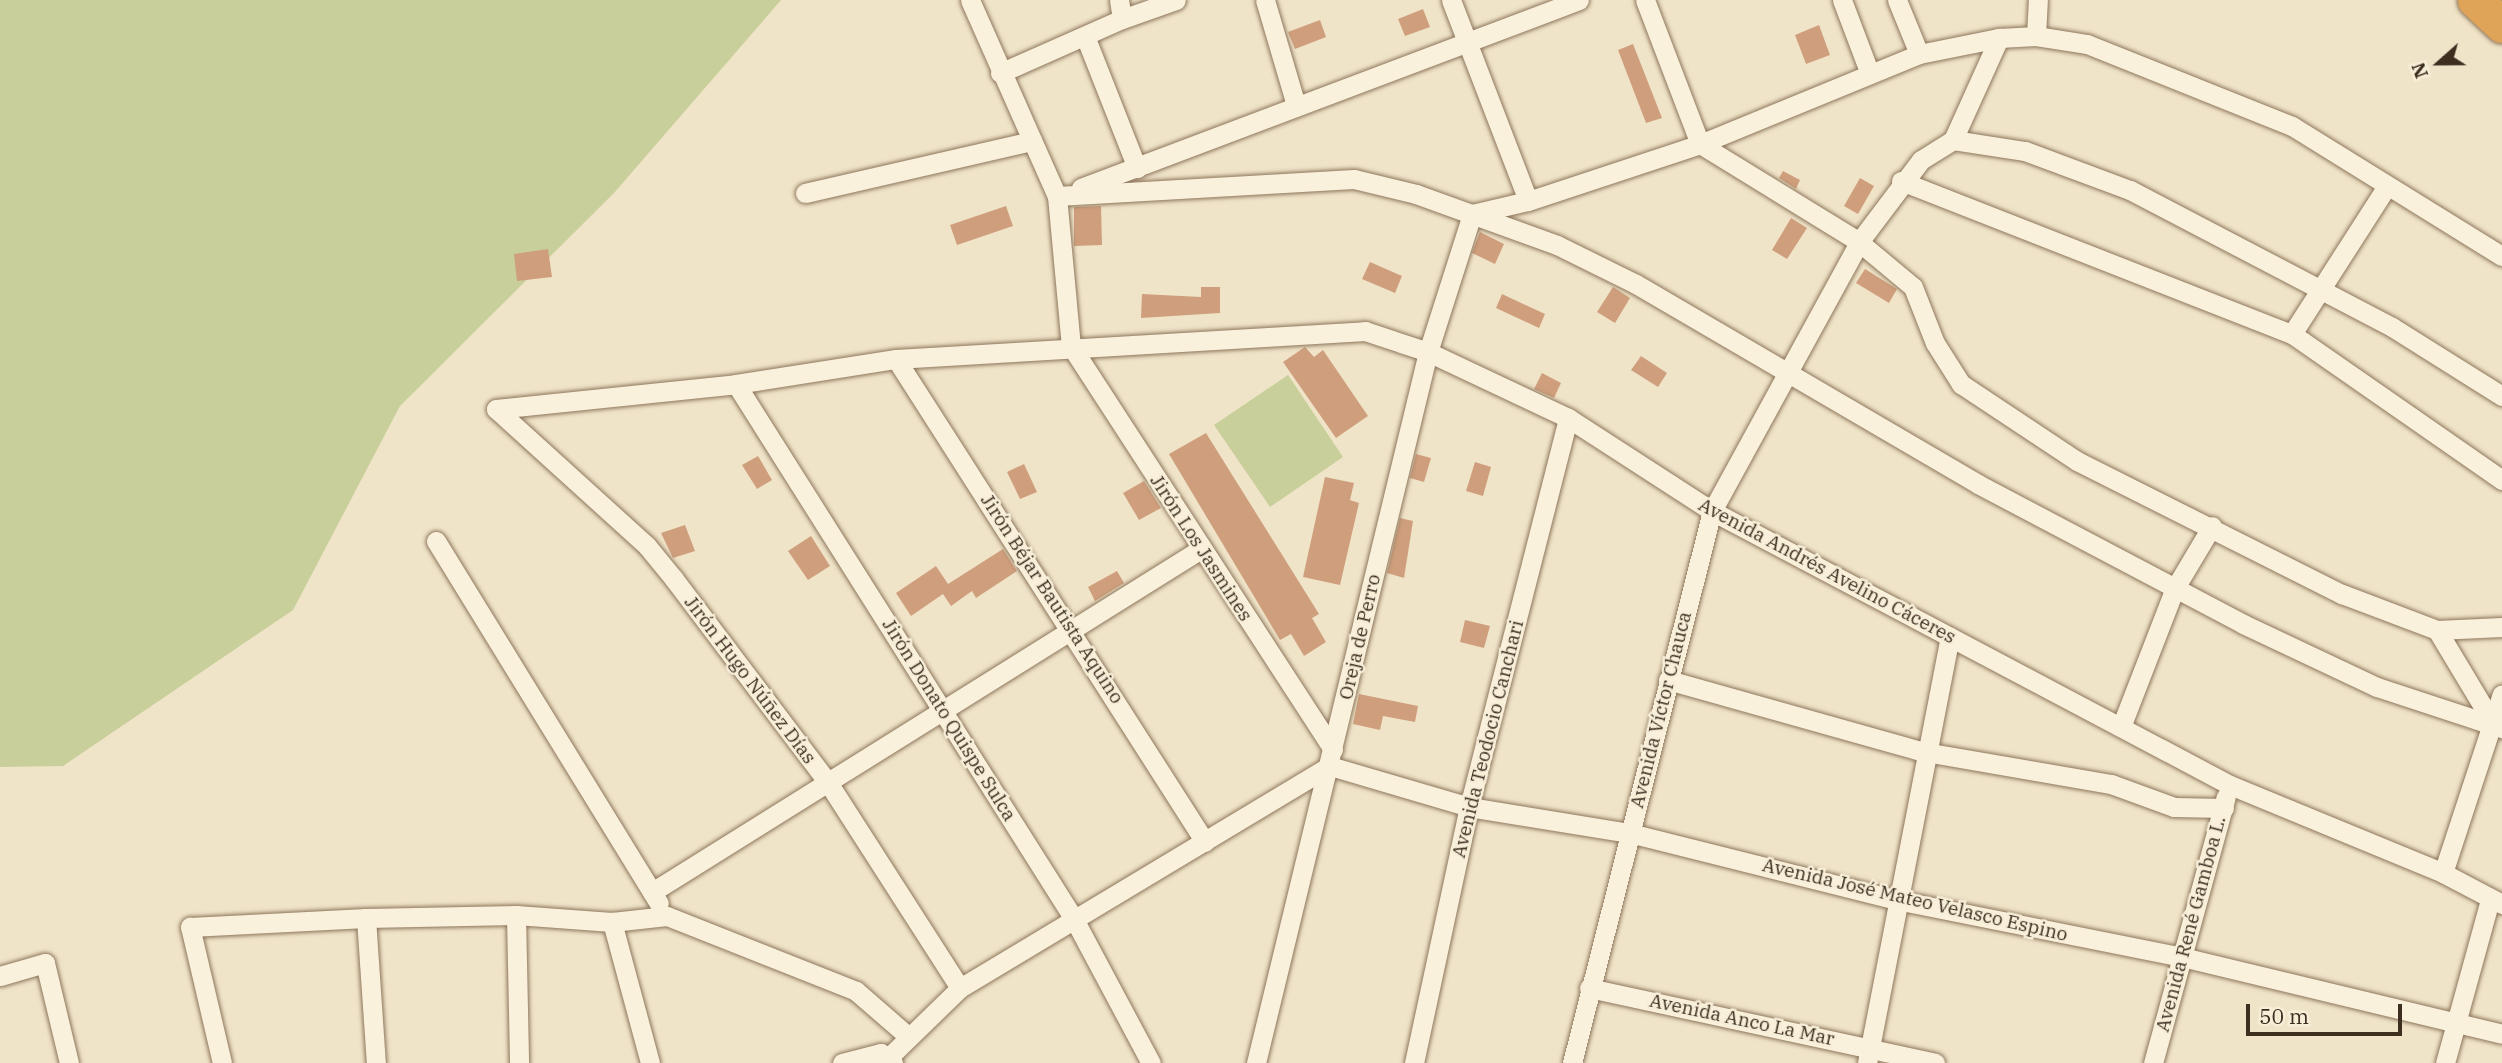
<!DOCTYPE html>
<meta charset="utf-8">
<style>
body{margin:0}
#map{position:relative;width:2502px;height:1063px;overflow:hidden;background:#f0e4c8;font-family:"IBM Plex Serif",serif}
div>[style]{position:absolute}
.green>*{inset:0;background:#c9cf9b}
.building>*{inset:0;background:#cf9f7d}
.roads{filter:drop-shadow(0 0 2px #8d765c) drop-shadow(0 0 2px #8d765c)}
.street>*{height:19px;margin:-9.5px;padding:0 9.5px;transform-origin:9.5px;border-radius:9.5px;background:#faf1dc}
.highway>*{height:35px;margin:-17.5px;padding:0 17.5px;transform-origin:17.5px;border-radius:17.5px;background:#e0a458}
span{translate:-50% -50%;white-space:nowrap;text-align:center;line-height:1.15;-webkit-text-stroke:5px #f7eed8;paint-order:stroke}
.street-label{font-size:19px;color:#3d2e20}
.north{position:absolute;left:2404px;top:28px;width:70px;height:70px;-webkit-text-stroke:5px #f7eed8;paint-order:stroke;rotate:249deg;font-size:19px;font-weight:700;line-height:28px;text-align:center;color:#3d2e20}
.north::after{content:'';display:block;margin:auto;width:24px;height:32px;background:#3d2e20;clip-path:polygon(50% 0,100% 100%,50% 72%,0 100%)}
.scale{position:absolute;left:2246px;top:1004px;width:156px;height:32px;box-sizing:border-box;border:4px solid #3d2e20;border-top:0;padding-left:9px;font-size:21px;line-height:24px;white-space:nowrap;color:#3d2e20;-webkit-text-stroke:5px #f7eed8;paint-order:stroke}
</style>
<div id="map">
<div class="green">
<div style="clip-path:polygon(0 0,781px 0,614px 193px,400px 406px,293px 610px,63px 766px,0 767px)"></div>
<div style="clip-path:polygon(1288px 375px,1343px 457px,1270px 507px,1214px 425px)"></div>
</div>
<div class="building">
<div style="clip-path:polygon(1423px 9px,1430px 27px,1405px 36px,1398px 19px)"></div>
<div style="clip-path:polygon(1320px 20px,1326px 37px,1295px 49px,1288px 32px)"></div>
<div style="clip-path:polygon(1819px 25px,1830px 55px,1806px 64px,1795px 35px)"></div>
<div style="clip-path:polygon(1633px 44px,1662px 118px,1646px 123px,1618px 50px)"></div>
<div style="clip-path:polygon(1783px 171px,1800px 180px,1796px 189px,1779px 178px)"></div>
<div style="clip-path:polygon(1860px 178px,1874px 186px,1858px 214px,1844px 206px)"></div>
<div style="clip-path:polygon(1006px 206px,1013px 226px,957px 245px,950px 225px)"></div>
<div style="clip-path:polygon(1101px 206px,1102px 245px,1074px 246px,1074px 207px)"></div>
<div style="clip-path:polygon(1791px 218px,1807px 228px,1787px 259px,1772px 250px)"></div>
<div style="clip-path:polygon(1480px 232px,1504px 244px,1495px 264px,1472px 253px)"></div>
<div style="clip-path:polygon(548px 249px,552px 277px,517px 281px,514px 254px)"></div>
<div style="clip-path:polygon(1370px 262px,1402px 276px,1395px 293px,1362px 279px)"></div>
<div style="clip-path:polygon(1865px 269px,1897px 289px,1889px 303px,1856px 283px)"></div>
<div style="clip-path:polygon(1201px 287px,1220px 287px,1220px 313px,1141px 318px,1142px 294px,1201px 297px)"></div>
<div style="clip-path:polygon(1613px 287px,1630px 298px,1615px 323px,1597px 312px)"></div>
<div style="clip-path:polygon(1502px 294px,1545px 314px,1539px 328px,1496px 308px)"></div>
<div style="clip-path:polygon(1305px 347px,1314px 357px,1323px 350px,1368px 416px,1336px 438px,1283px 362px)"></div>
<div style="clip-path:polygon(1641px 356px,1667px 373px,1658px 387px,1631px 370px)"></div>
<div style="clip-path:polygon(1542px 373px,1561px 383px,1554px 398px,1534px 389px)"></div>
<div style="clip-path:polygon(1206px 433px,1319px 614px,1312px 618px,1326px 642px,1304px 656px,1291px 634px,1280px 640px,1169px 454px)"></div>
<div style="clip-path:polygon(1416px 454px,1431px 458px,1424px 482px,1410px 478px)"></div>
<div style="clip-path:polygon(758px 456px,772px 480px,757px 489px,742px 465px)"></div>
<div style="clip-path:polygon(1475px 462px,1491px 467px,1483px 496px,1466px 491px)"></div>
<div style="clip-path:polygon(1024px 464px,1037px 492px,1020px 499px,1007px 472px)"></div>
<div style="clip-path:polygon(1325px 477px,1354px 483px,1350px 500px,1359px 503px,1340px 585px,1303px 577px)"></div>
<div style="clip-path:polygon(1144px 481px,1161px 508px,1139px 520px,1123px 493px)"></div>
<div style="clip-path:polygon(1400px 518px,1413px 521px,1404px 578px,1387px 573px)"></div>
<div style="clip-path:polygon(685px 525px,695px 551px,673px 558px,661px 533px)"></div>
<div style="clip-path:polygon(811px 536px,830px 566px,808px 580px,788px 551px)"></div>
<div style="clip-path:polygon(1003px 549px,1017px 571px,976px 598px,972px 591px,951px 606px,943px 594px,911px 616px,896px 593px,936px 566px,948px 584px)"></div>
<div style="clip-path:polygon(1117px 571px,1124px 583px,1095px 601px,1088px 587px)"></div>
<div style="clip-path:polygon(1465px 620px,1490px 626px,1484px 648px,1460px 642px)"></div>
<div style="clip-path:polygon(1359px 694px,1418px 706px,1415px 722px,1383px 716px,1380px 730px,1353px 724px)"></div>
</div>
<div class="roads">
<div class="street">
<div style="left:970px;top:0;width:214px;rotate:66.1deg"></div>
<div style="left:1057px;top:196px;width:151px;rotate:84.7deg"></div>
<div style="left:1071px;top:346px;width:481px;rotate:57deg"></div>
<div style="left:1119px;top:0;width:19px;rotate:81deg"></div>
<div style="left:1265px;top:0;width:109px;rotate:73.6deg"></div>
<div style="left:1451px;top:0;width:215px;rotate:69deg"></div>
<div style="left:1645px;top:0;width:154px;rotate:69.1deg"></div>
<div style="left:1700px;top:144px;width:187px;rotate:31.6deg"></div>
<div style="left:1859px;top:242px;width:70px;rotate:39.8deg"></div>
<div style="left:1913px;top:287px;width:60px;rotate:68.6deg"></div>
<div style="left:1935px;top:343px;width:49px;rotate:57.6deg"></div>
<div style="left:1961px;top:384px;width:139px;rotate:33.6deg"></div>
<div style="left:2077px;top:461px;width:297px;rotate:26.7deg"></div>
<div style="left:2342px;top:594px;width:102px;rotate:20.8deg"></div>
<div style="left:2437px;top:630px;width:65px;rotate:-2.6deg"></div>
<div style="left:1842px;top:0;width:79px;rotate:69.3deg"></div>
<div style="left:1897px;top:0;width:58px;rotate:67.8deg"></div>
<div style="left:1085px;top:36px;width:142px;rotate:68.5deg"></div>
<div style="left:2036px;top:36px;width:36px;rotate:-87deg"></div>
<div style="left:1000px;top:73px;width:133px;rotate:-23.9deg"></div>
<div style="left:1122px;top:19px;width:57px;rotate:-19.4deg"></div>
<div style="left:1953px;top:140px;width:73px;rotate:8.7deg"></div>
<div style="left:2025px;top:151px;width:112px;rotate:20.4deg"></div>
<div style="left:2130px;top:190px;width:296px;rotate:27.6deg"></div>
<div style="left:2392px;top:327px;width:130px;rotate:32.1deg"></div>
<div style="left:1901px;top:181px;width:420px;rotate:21.4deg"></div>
<div style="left:2292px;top:334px;width:256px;rotate:34.8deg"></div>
<div style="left:1081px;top:188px;width:532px;rotate:-20.68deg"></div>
<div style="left:805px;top:193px;width:233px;rotate:-12.9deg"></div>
<div style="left:1057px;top:196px;width:297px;rotate:-3.3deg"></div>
<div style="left:1354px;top:179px;width:64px;rotate:13.6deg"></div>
<div style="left:1416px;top:194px;width:150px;rotate:19.9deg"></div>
<div style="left:1557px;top:245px;width:88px;rotate:26.3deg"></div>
<div style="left:1636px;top:284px;width:396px;rotate:30.3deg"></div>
<div style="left:1978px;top:484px;width:300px;rotate:27.8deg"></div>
<div style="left:2243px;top:624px;width:148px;rotate:25.2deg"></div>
<div style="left:2377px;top:687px;width:132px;rotate:18.2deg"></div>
<div style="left:2292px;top:334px;width:176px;rotate:-57.3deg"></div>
<div style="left:896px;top:359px;width:573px;rotate:57.39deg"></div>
<div style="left:736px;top:384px;width:633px;rotate:57.72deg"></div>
<div style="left:1074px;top:919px;width:163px;rotate:61.9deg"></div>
<div style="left:496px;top:409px;width:241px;rotate:-5.9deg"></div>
<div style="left:736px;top:384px;width:162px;rotate:-8.9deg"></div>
<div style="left:896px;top:359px;width:470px;rotate:-3.4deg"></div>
<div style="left:1365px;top:331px;width:66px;rotate:18.4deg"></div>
<div style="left:1428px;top:352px;width:155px;rotate:25.2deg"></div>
<div style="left:1568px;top:418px;width:171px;rotate:32.9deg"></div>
<div style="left:1712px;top:511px;width:586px;rotate:27.88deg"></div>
<div style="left:2230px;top:785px;width:230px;rotate:22.4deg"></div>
<div style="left:2443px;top:873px;width:67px;rotate:27.7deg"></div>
<div style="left:496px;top:409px;width:204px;rotate:42.2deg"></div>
<div style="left:647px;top:546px;width:43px;rotate:50.7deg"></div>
<div style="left:674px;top:579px;width:257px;rotate:52.9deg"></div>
<div style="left:829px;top:784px;width:242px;rotate:57.3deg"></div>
<div style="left:436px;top:541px;width:425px;rotate:58.4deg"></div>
<div style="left:2437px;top:630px;width:111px;rotate:59deg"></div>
<div style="left:1668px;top:680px;width:267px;rotate:15.7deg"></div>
<div style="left:1925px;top:752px;width:189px;rotate:9.8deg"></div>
<div style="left:2111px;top:784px;width:67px;rotate:20.1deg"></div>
<div style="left:2174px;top:807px;width:50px;rotate:1.1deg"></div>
<div style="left:2121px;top:727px;width:149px;rotate:-68.8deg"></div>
<div style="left:2175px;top:588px;width:72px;rotate:-59.2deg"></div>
<div style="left:2443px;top:873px;width:188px;rotate:-71.8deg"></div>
<div style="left:652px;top:892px;width:647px;rotate:-32deg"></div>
<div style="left:516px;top:915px;width:148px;rotate:88.8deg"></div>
<div style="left:366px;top:918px;width:145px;rotate:86.1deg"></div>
<div style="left:612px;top:922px;width:146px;rotate:74.9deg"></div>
<div style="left:0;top:976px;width:47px;rotate:-16.1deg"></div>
<div style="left:45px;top:963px;width:103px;rotate:76.5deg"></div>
<div style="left:1589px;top:988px;width:354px;rotate:12.2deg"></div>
<div style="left:889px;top:1057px;width:99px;rotate:-44.2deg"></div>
<div style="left:960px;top:988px;width:431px;rotate:-31deg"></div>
<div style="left:1330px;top:766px;width:145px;rotate:16.4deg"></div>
<div style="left:1469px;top:807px;width:163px;rotate:9.2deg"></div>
<div style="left:1630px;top:833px;width:275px;rotate:14.1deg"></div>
<div style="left:1897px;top:900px;width:291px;rotate:11.3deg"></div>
<div style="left:2182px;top:957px;width:329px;rotate:13.5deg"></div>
<div style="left:222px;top:1063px;width:140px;rotate:-103.2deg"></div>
<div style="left:190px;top:927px;width:176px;rotate:-2.9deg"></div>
<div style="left:366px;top:918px;width:150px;rotate:-1.1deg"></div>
<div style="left:516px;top:915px;width:96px;rotate:4.2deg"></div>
<div style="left:612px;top:922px;width:55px;rotate:-6.2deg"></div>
<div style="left:667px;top:916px;width:203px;rotate:21.6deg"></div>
<div style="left:856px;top:991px;width:70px;rotate:41deg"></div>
<div style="left:842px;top:1063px;width:40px;rotate:-14.4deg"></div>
<div style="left:881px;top:1053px;width:16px;rotate:40deg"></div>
<div style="left:1256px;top:1063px;width:732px;rotate:-76.4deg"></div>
<div style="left:1428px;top:352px;width:145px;rotate:-72.3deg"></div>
<div style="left:1472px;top:214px;width:57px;rotate:-13.1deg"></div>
<div style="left:1528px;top:201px;width:181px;rotate:-18.3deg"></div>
<div style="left:1700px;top:144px;width:237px;rotate:-22.3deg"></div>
<div style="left:1919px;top:54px;width:82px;rotate:-11.3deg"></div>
<div style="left:1999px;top:38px;width:37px;rotate:-3deg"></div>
<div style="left:2036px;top:36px;width:52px;rotate:8.9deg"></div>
<div style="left:2087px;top:44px;width:221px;rotate:21.8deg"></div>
<div style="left:2292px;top:126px;width:247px;rotate:31.8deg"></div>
<div style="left:1414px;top:1063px;width:262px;rotate:-77.9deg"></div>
<div style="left:1469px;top:807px;width:401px;rotate:-75.7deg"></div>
<div style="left:1572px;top:1063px;width:569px;rotate:-75.77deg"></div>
<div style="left:1712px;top:511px;width:307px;rotate:-61.3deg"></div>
<div style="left:1859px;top:242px;width:103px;rotate:-52.9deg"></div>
<div style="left:1921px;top:160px;width:38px;rotate:-32deg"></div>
<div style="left:1953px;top:140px;width:112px;rotate:-65.7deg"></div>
<div style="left:1867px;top:1063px;width:434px;rotate:-79deg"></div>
<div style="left:2153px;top:1063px;width:276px;rotate:-74.7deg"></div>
<div style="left:2445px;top:1063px;width:169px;rotate:-74.6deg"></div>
</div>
<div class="highway">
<div style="left:2475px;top:0;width:37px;rotate:43deg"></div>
</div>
</div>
<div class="street-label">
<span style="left:1201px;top:548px;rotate:57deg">Jirón Los Jasmines</span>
<span style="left:1827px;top:571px;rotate:28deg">Avenida Andrés Avelino Cáceres</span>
<span style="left:1052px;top:599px;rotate:57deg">Jirón Béjar Bautista Aquino</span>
<span style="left:1360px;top:637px;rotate:-77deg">Oreja de Perro</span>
<span style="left:750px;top:680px;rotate:53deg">Jirón Hugo Núñez Días</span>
<span style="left:1661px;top:710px;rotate:-76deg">Avenida Víctor Chauca</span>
<span style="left:949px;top:720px;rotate:58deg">Jirón Donato Quispe Sulca</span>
<span style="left:1488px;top:739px;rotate:-76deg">Avenida Teodocio Canchari</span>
<span style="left:1915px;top:900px;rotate:13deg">Avenida José Mateo Velasco Espino</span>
<span style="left:2191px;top:924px;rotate:-75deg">Avenida René Gamboa L.</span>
<span style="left:1742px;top:1020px;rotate:12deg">Avenida Anco La Mar</span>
</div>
<div class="north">N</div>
<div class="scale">50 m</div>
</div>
